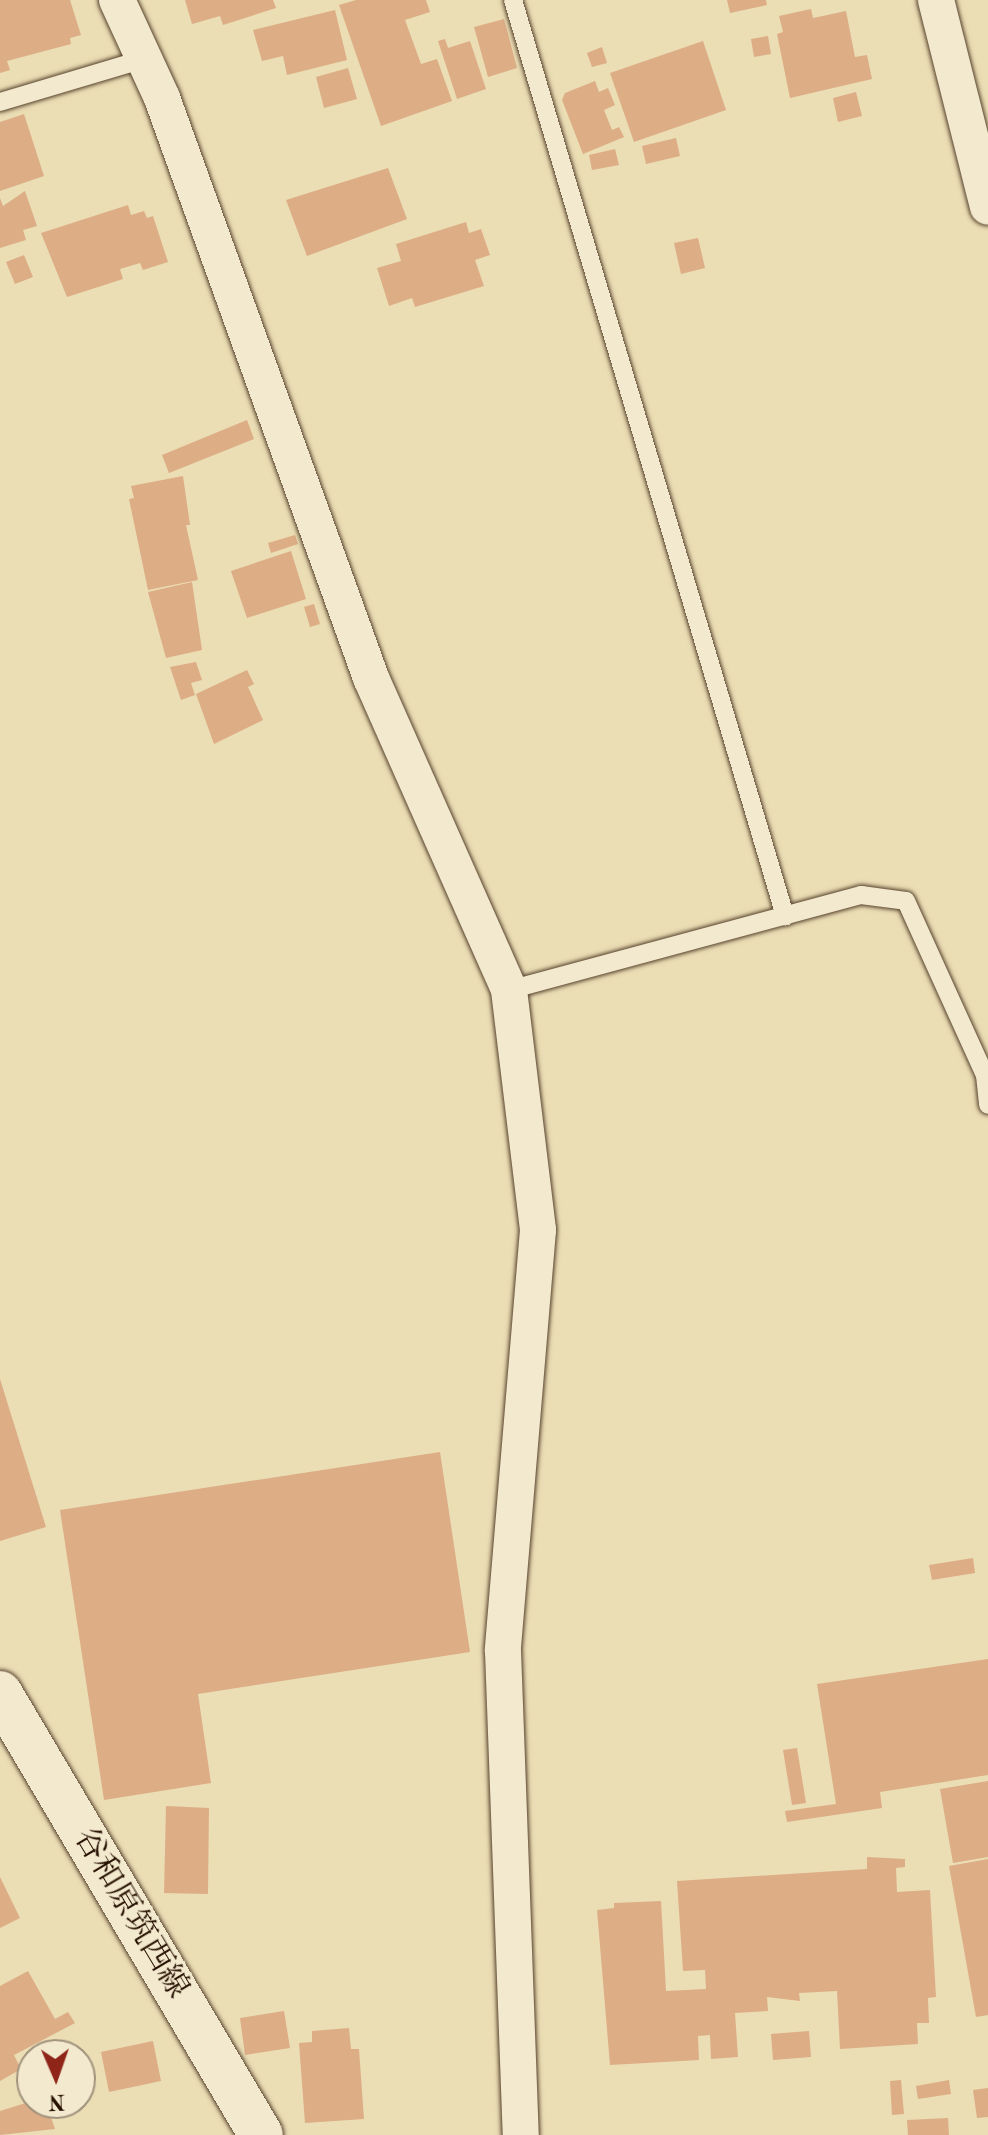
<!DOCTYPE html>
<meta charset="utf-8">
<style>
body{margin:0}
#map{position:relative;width:988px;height:2135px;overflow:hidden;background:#ebddb4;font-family:"Old Standard TT","Noto Serif JP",serif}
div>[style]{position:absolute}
.building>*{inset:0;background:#ddad86}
.roads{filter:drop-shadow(0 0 2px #57432d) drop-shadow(0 0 2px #57432d)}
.lane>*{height:18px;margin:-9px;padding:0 9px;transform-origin:9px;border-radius:9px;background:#f2e9ce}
.street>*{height:36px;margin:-18px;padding:0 18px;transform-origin:18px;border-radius:18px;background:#f2e9ce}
.secondary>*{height:44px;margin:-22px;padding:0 22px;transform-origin:22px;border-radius:22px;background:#f2e9ce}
span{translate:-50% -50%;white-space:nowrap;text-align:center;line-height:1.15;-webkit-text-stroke:6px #f2e9ce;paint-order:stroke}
.street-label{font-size:32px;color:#261000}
.north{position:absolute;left:16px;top:2039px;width:80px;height:80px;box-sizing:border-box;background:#f2e9ce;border:2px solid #a0927c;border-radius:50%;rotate:178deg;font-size:22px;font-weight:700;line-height:32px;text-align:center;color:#261000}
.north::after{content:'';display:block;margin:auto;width:28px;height:36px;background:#8f2418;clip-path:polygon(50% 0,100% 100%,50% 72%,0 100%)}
</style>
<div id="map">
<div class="building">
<div style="clip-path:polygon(0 0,70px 0,81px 35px,70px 38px,71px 44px,7px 61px,10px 70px,0 73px)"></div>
<div style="clip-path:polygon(185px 0,273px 0,276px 8px,223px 25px,220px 16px,192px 24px)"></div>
<div style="clip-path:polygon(356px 0,426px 0,430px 12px,405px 20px,421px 64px,437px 59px,452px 101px,381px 126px,339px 5px)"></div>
<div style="clip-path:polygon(727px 0,766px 0,767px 5px,730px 13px)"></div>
<div style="clip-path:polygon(811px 9px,813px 18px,846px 11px,855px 57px,867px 55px,872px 79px,790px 98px,777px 34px,783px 32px,779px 16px)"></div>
<div style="clip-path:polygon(335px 10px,347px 60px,287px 75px,283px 56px,262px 61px,253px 30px)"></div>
<div style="clip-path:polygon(504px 19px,517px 68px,488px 77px,474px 27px)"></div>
<div style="clip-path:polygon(768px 36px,771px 54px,754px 57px,751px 39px)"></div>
<div style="clip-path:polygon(445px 39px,448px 48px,470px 41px,486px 89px,457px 99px,438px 41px)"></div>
<div style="clip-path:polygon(703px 41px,726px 110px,634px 142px,610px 73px)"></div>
<div style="clip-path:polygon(602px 47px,607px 63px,592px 67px,587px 53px)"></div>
<div style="clip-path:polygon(348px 68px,357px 99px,324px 108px,316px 77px)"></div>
<div style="clip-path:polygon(595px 81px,599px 92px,608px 88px,615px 105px,604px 110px,612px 130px,619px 127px,624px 137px,583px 154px,562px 100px,565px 93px)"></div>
<div style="clip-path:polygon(856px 92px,862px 116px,838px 122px,833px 98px)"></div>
<div style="clip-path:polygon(24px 114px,44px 176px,0 191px,0 122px)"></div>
<div style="clip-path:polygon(676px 138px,680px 156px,646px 164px,642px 146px)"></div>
<div style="clip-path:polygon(615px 149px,619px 165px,592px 170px,589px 155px)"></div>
<div style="clip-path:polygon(388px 168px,407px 219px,307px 256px,286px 200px)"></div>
<div style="clip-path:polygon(25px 191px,37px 226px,23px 230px,26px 240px,0 248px,0 198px,3px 206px)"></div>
<div style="clip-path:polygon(128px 205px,131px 215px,144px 211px,147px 218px,153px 216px,168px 262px,143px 270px,140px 263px,120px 269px,123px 279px,67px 297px,41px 233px)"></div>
<div style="clip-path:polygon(466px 222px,469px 233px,481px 229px,490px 255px,475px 260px,484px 286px,415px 307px,412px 298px,389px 306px,377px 268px,401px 261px,396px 244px)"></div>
<div style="clip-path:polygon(698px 238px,705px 268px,681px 274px,674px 243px)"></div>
<div style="clip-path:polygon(24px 255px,33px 277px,15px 284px,6px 262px)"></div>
<div style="clip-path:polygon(247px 420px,254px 439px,169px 473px,162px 455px)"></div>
<div style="clip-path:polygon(183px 476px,190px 525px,186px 525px,198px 580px,148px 590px,129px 499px,134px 498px,131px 486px)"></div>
<div style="clip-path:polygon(295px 535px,298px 544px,271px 553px,268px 543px)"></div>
<div style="clip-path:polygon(291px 551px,306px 599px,247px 618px,231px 571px)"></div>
<div style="clip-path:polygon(192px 582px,202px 650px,166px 658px,148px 592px)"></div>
<div style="clip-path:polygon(314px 604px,320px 624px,310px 627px,304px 607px)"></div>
<div style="clip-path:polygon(196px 662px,202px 680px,191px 683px,195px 695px,181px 700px,170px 667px)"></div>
<div style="clip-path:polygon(247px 670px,254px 684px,248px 687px,263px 720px,214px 744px,196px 694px)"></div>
<div style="clip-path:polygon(0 1379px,46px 1527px,0 1541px)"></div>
<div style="clip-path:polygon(440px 1452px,470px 1652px,198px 1694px,211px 1783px,104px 1800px,60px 1510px)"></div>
<div style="clip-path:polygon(973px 1558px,975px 1573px,932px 1580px,929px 1565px)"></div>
<div style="clip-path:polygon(988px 1659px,988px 1775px,880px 1792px,882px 1808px,787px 1822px,785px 1811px,836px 1804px,817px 1684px)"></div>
<div style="clip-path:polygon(797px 1748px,806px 1803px,792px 1805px,783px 1750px)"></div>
<div style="clip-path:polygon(988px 1781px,988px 1857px,953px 1863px,940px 1789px)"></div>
<div style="clip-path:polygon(166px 1806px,209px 1808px,208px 1894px,164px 1893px)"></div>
<div style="clip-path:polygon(867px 1857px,905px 1859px,905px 1867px,896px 1868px,897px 1892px,930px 1890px,936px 1997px,928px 1998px,929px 2023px,917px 2023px,918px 2044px,840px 2049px,837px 1991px,799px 1993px,800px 2001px,767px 1997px,768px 2011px,735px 2013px,738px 2057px,711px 2059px,710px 2035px,698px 2036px,699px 2060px,610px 2065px,597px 1910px,614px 1908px,614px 1903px,661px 1901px,666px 1991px,706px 1989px,705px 1970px,683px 1971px,677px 1881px,867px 1869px)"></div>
<div style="clip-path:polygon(988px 1859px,988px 2015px,976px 2017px,949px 1866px)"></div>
<div style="clip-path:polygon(0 1877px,20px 1918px,0 1928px)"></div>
<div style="clip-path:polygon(28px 1971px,55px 2019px,68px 2012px,75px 2023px,14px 2055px,21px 2069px,0 2081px,0 1986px)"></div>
<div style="clip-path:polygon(284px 2011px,290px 2048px,245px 2055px,240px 2018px)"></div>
<div style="clip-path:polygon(349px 2028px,351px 2049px,359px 2049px,364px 2119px,305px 2123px,299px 2043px,312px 2042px,312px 2031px)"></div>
<div style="clip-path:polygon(809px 2031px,811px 2057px,773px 2060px,771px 2034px)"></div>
<div style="clip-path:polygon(153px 2041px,161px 2081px,109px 2092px,101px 2052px)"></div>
<div style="clip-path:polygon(901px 2080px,904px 2114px,892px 2115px,890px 2081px)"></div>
<div style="clip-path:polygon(949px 2080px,951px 2094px,918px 2099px,916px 2086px)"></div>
<div style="clip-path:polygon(988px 2088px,988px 2117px,977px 2118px,973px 2090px)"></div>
<div style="clip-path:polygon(32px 2101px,46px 2103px,55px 2129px,0 2135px,0 2111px)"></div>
<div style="clip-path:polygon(948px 2118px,949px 2135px,908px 2135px,907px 2120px)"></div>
</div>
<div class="roads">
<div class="lane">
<div style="left:513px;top:0;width:956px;rotate:73.46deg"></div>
<div style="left:0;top:102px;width:150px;rotate:-16.6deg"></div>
<div style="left:509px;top:990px;width:365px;rotate:-15.1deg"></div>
<div style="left:861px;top:895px;width:45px;rotate:7.6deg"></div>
<div style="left:906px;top:901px;width:191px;rotate:65.6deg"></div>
<div style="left:985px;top:1075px;width:30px;rotate:84deg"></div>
</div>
<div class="street">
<div style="left:117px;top:0;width:108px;rotate:65.3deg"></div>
<div style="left:162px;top:98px;width:617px;rotate:70.18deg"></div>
<div style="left:371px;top:678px;width:341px;rotate:66.1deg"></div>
<div style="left:509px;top:990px;width:242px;rotate:83.1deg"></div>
<div style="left:538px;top:1230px;width:422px;rotate:94.8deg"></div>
<div style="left:503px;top:1651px;width:484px;rotate:87.9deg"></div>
<div style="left:936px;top:0;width:213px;rotate:75.9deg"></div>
</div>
<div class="secondary">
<div style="left:0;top:1693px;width:513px;rotate:59.44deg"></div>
</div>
</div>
<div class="street-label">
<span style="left:130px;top:1914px;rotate:59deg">谷和原筑西線</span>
</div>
<div class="north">N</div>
</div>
